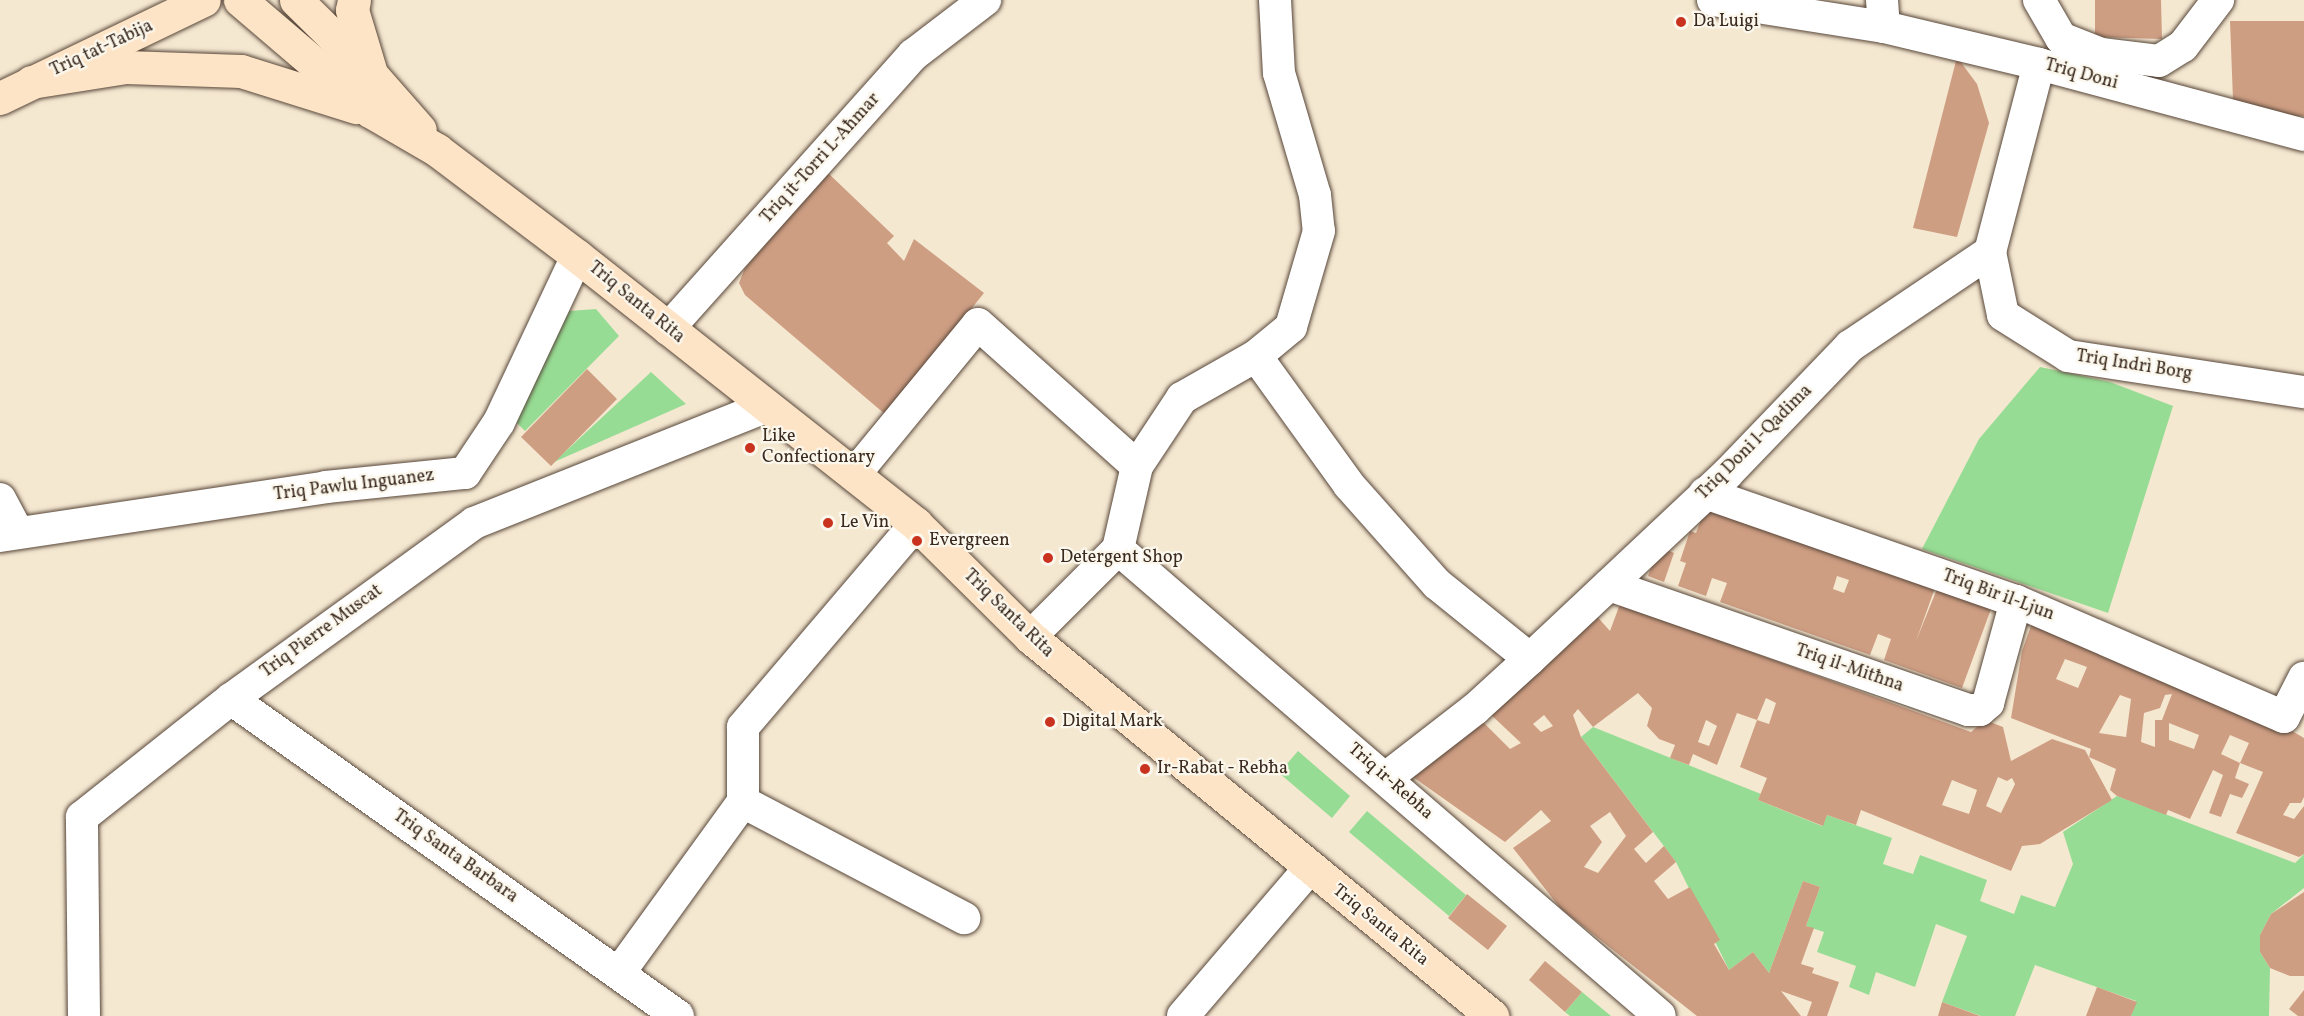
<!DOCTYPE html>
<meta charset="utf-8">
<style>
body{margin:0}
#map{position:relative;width:2304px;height:1016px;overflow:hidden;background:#f5e8d1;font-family:Vollkorn,serif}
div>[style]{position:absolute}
.green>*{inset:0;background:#97dc94}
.building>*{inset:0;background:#ce9e83}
.roads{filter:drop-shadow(0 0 2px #574639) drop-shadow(0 0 2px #574639)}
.street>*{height:32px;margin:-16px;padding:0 16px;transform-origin:16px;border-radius:16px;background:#fff}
.secondary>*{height:33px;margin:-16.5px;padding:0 16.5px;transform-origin:16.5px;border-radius:16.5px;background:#fee4c6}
.dots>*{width:16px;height:16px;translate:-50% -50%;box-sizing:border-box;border:3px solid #fbf7ec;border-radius:50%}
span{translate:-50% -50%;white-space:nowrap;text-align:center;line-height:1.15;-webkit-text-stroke:4.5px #fbf7ec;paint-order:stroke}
.poi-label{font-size:18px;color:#3b2a1e}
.left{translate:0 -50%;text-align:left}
.street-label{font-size:18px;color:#3b2a1e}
</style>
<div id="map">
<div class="green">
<div style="clip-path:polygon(596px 309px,619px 336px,525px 431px,516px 422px,569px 311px)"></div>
<div style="clip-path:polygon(2040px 367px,2110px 382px,2173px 406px,2108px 613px,1922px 549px,1979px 439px)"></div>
<div style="clip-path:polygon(651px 372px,686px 404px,554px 462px)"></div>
<div style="clip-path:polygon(1593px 727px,1761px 794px,1758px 800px,1822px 826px,1827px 815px,1892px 838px,1883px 864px,1913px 874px,1920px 855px,1987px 880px,1980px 901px,2014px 914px,2021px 895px,2055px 907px,2073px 864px,2063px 832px,2117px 796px,2295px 863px,2304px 854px,2304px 888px,2271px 914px,2260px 935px,2260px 952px,2270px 968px,2269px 1016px,2131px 1016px,2136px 1001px,2035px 965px,2015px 1016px,1981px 1016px,1942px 1002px,1967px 936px,1936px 924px,1915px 987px,1876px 972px,1869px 995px,1849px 987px,1856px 966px,1817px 952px,1824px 932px,1806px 926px,1820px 887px,1803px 881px,1769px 973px,1753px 952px,1729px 970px,1676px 862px,1581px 737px)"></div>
<div style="clip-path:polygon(1298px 751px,1350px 796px,1332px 818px,1279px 773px)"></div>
<div style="clip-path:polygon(1367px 811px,1466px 895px,1449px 916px,1349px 832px)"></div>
<div style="clip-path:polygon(1582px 992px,1611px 1016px,1570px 1016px,1565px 1012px)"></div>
</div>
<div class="building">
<div style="clip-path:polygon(2095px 0,2161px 0,2162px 39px,2095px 37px)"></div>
<div style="clip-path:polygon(2230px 21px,2304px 21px,2304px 116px,2284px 117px,2233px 100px)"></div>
<div style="clip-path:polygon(1957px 57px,1977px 84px,1989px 123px,1957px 237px,1913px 228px)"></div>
<div style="clip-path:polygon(828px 173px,894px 236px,887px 243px,904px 261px,914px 239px,984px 293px,886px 415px,745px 295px,739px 283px,745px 268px)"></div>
<div style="clip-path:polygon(587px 369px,617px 399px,551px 466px,521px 437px)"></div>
<div style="clip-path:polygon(evenodd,1706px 506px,1935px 588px,1916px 641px,1937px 589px,1991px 609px,1962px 688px,1884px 660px,1891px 639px,1878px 634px,1870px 655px,1720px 602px,1727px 583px,1712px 578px,1706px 596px,1678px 586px,1686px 563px,1680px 561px,1690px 531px,1696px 533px,1706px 506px,1837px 576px,1849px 580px,1844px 593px,1833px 589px,1837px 576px)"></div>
<div style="clip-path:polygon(1662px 548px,1674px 553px,1664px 582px,1648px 576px,1656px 553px)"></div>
<div style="clip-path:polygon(evenodd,1620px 604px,1971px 732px,1985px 720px,2003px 727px,2011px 761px,2052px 739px,2085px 750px,2112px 800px,2040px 844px,2022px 846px,2011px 871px,1861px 810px,1856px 825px,1827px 815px,1823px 826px,1758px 800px,1767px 778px,1740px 767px,1757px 720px,1769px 724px,1776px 703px,1766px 698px,1757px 720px,1737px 713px,1717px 765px,1693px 754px,1689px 765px,1670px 758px,1675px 745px,1659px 739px,1647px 726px,1652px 708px,1638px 693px,1593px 727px,1578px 709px,1573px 715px,1581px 737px,1653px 832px,1634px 849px,1646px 863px,1664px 846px,1676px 862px,1654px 881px,1668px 899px,1690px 887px,1720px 940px,1714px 944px,1729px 970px,1753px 952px,1769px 973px,1803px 881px,1820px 887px,1806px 926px,1814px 928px,1801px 964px,1814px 968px,1812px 973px,1839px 982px,1827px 1016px,1807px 1016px,1812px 1002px,1781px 991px,1801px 1016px,1697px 1016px,1561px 909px,1513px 848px,1551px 821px,1541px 810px,1505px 842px,1413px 777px,1479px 718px,1510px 749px,1521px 743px,1487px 711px,1593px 612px,1610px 631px,1620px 604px,1544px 715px,1553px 726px,1541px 732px,1533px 724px,1544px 715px,1620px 604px,1706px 720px,1717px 726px,1709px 746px,1698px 742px,1706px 720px,1620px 604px,1998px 777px,2007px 781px,2012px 778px,2015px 784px,2001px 813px,1986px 806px,1998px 777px,1620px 604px,1952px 780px,1977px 790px,1969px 814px,1942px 805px,1952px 780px,1620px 604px,1610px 812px,1626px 836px,1598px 873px,1584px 867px,1602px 842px,1590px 826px,1610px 812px)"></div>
<div style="clip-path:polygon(evenodd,2032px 623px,2285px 727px,2304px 738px,2304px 797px,2301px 803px,2290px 803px,2283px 815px,2294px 819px,2304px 806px,2304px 854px,2299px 857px,2236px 833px,2263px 772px,2240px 763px,2249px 743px,2230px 735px,2221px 754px,2240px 763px,2235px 778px,2249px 784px,2242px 798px,2230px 794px,2221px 817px,2209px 813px,2223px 775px,2213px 770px,2190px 819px,2168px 810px,2166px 815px,2117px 796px,2110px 790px,2116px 769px,2089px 757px,2091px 749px,2011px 718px,2022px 651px,2032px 623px,2065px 659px,2087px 667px,2078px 688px,2056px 679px,2065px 659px,2032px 623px,2172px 694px,2162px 720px,2155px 720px,2155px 747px,2141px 742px,2144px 713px,2160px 708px,2165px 695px,2172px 694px,2032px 623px,2120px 695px,2131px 699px,2126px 737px,2099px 733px,2120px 695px,2032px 623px,2169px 723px,2199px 735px,2194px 749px,2169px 740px,2169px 723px)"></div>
<div style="clip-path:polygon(2304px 892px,2304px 976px,2290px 976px,2270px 968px,2260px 952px,2260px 935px,2271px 914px)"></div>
<div style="clip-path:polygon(1467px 894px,1507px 926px,1488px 950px,1448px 918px)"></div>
<div style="clip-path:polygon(1545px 961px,1582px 992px,1565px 1012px,1529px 980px)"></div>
<div style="clip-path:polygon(2097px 987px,2137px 1002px,2131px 1016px,2086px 1016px)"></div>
<div style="clip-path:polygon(2304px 990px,2304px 1016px,2298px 1016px,2289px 1009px)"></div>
<div style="clip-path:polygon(1942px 1002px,1980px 1016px,1938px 1016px)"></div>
</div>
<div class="roads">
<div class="street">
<div style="left:1275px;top:0;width:73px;rotate:86.9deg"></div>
<div style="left:1279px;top:73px;width:127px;rotate:73.6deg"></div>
<div style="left:1315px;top:195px;width:36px;rotate:84deg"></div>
<div style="left:1319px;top:231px;width:100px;rotate:106.3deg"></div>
<div style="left:1291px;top:327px;width:45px;rotate:140.4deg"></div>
<div style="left:1256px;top:356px;width:159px;rotate:54.2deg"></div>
<div style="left:1349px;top:485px;width:132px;rotate:48.4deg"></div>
<div style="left:1437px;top:584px;width:119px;rotate:38.9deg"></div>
<div style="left:1713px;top:0;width:173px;rotate:9deg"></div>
<div style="left:1884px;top:27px;width:159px;rotate:13.4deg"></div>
<div style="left:2039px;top:64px;width:274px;rotate:15deg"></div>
<div style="left:1882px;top:0;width:27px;rotate:86deg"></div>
<div style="left:2039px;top:0;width:44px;rotate:59.9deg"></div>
<div style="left:2061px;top:38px;width:43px;rotate:21.8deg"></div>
<div style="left:2101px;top:54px;width:58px;rotate:6.9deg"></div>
<div style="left:2159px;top:61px;width:28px;rotate:-32deg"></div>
<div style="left:2183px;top:46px;width:58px;rotate:-52.7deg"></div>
<div style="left:1990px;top:252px;width:64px;rotate:78.3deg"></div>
<div style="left:2003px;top:315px;width:77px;rotate:32.2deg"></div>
<div style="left:2068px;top:356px;width:239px;rotate:8.7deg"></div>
<div style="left:668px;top:329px;width:368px;rotate:-48.2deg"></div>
<div style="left:913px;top:55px;width:91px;rotate:-37.4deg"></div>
<div style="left:854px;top:475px;width:195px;rotate:-50.6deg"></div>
<div style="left:978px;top:324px;width:213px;rotate:41.8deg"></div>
<div style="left:1705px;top:493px;width:329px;rotate:19.2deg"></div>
<div style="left:2016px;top:601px;width:292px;rotate:23.4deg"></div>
<div style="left:2284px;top:717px;width:44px;rotate:-62.9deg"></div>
<div style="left:0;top:499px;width:38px;rotate:62deg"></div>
<div style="left:0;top:536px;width:330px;rotate:-8.5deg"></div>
<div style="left:326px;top:487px;width:140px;rotate:-5.8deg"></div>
<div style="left:465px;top:473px;width:61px;rotate:-56.3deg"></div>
<div style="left:499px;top:422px;width:183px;rotate:-64.8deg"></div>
<div style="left:1118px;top:549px;width:715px;rotate:40.75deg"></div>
<div style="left:1609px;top:585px;width:380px;rotate:19.2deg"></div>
<div style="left:1968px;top:710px;width:12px"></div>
<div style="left:1980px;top:710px;width:11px;rotate:-41deg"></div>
<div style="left:1988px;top:703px;width:106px;rotate:-74.6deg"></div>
<div style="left:1030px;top:637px;width:124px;rotate:-45deg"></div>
<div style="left:1118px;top:549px;width:85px;rotate:-77.1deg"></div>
<div style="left:1137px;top:466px;width:82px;rotate:-56.5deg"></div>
<div style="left:1182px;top:398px;width:85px;rotate:-29.6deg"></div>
<div style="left:231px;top:699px;width:548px;rotate:35.34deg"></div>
<div style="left:1386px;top:778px;width:113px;rotate:-37.8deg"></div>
<div style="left:1475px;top:709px;width:74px;rotate:-42.3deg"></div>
<div style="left:1530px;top:659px;width:270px;rotate:-43.2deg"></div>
<div style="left:1727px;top:474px;width:178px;rotate:-46.1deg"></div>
<div style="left:1850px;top:346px;width:169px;rotate:-33.9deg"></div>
<div style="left:1990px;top:252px;width:194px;rotate:-75.4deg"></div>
<div style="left:743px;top:802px;width:250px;rotate:27.7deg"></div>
<div style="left:619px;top:973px;width:211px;rotate:-54.1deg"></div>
<div style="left:743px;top:802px;width:75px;rotate:-90deg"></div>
<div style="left:743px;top:727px;width:267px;rotate:-49.6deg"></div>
<div style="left:84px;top:1016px;width:199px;rotate:-90.6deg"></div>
<div style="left:82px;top:817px;width:190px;rotate:-38.4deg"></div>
<div style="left:231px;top:699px;width:300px;rotate:-35.9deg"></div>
<div style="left:474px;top:523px;width:314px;rotate:-21.7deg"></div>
<div style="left:1183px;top:1016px;width:194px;rotate:-49.4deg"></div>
</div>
<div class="secondary">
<div style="left:240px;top:0;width:171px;rotate:40.5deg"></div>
<div style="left:370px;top:111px;width:78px;rotate:30.2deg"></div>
<div style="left:437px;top:150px;width:176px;rotate:37.1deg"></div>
<div style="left:577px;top:256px;width:432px;rotate:38.3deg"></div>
<div style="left:916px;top:524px;width:161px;rotate:44.7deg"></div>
<div style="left:1030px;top:637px;width:598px;rotate:39.36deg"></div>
<div style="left:296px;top:0;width:105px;rotate:44.6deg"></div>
<div style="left:371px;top:74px;width:74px;rotate:48.8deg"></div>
<div style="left:354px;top:0;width:10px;rotate:101deg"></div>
<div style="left:352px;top:10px;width:63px;rotate:73.3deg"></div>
<div style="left:31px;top:82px;width:96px;rotate:-9deg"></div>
<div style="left:126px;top:67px;width:115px;rotate:2deg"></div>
<div style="left:241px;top:71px;width:121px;rotate:17.4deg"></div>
<div style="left:0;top:98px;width:226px;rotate:-25.7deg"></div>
</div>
</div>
<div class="dots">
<div style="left:1681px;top:22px;background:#c8321e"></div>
<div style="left:750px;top:448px;background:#c8321e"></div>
<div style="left:828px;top:523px;background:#c8321e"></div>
<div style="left:917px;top:541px;background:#c8321e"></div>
<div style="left:1048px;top:558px;background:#c8321e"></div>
<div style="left:1050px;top:722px;background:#c8321e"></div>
<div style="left:1145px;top:769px;background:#c8321e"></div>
</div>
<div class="poi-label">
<span class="left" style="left:1693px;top:22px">Da Luigi</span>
<span class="left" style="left:762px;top:448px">Like<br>Confectionary</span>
<span class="left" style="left:840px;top:523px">Le Vin</span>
<span class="left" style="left:929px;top:541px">Evergreen</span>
<span class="left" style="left:1060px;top:558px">Detergent Shop</span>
<span class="left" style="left:1062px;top:722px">Digital Mark</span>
<span class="left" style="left:1157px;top:769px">Ir-Rabat - Rebħa</span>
</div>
<div class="street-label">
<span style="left:102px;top:49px;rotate:-25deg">Triq tat-Tabija</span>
<span style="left:2081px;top:75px;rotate:15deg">Triq Doni</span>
<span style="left:821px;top:159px;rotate:-48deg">Triq it-Torri L-Aħmar</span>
<span style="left:636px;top:303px;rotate:39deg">Triq Santa Rita</span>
<span style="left:2134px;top:366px;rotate:9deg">Triq Indrì Borg</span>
<span style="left:1755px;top:443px;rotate:-45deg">Triq Doni l-Qadima</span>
<span style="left:354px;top:486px;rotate:-7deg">Triq Pawlu Inguanez</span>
<span style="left:1998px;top:596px;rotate:20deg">Triq Bir il-Ljun</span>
<span style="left:1008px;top:614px;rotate:44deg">Triq Santa Rita</span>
<span style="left:322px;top:632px;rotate:-36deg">Triq Pierre Muscat</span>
<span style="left:1849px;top:669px;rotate:19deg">Triq il-Mitħna</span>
<span style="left:1390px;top:782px;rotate:41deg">Triq ir-Rebħa</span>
<span style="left:455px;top:857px;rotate:35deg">Triq Santa Barbara</span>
<span style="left:1380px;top:926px;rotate:39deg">Triq Santa Rita</span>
</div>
</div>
